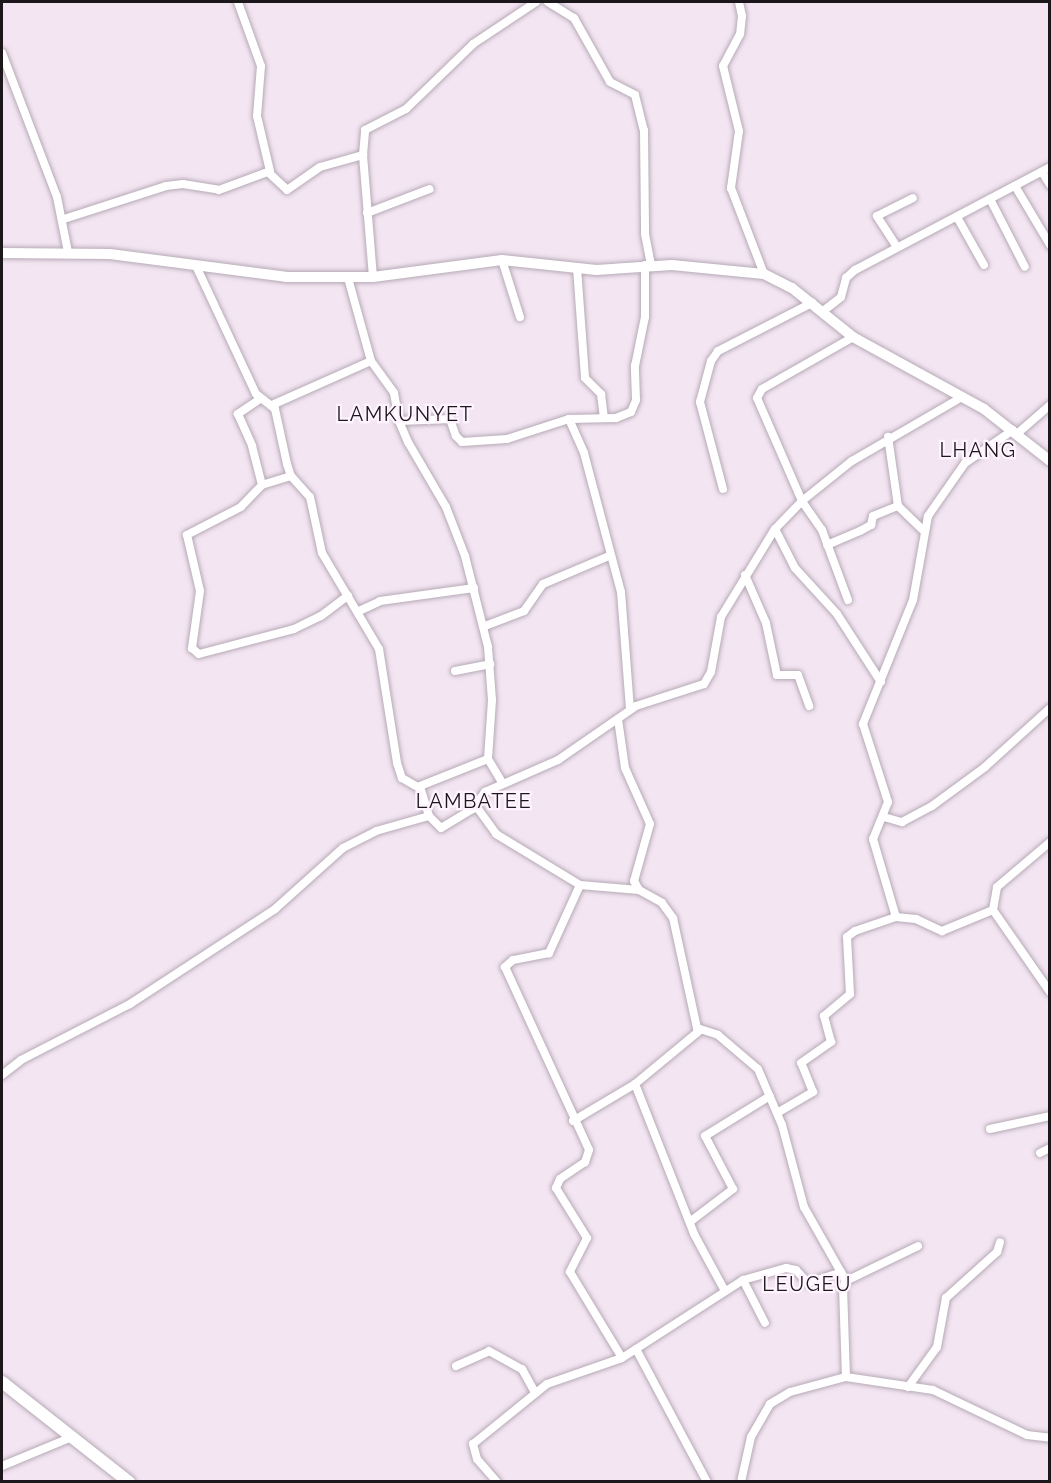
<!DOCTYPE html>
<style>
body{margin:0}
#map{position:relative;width:1051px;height:1483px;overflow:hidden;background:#f3e5f2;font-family:Raleway,sans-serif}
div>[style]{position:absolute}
.roads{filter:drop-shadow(0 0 2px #b6aab6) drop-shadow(0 0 2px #b6aab6)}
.minor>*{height:8px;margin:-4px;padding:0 4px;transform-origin:4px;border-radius:4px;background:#fff}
.tertiary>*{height:10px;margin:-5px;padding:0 5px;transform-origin:5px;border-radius:5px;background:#fff}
.secondary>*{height:12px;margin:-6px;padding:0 6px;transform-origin:6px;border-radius:6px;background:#fff}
span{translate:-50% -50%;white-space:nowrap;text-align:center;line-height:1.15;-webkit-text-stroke:4.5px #fef3fe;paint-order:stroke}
.quarter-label{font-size:20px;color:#1b171b;letter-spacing:1.5px}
.frame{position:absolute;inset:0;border:3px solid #1b171b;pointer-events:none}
</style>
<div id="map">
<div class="roads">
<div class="minor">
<div style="left:548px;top:2px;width:31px;rotate:32deg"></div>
<div style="left:574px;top:18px;width:73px;rotate:60.6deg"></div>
<div style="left:610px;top:82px;width:28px;rotate:27deg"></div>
<div style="left:635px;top:95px;width:36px;rotate:76deg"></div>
<div style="left:644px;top:130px;width:104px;rotate:89.4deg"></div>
<div style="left:645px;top:234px;width:31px;rotate:79deg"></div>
<div style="left:739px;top:2px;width:14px;rotate:78deg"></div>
<div style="left:742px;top:16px;width:18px;rotate:96deg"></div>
<div style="left:740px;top:34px;width:36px;rotate:118deg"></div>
<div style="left:723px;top:66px;width:67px;rotate:76.2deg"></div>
<div style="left:739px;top:131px;width:58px;rotate:98deg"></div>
<div style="left:731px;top:188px;width:92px;rotate:69deg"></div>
<div style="left:2px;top:53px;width:154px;rotate:69.1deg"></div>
<div style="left:57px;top:197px;width:56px;rotate:78.7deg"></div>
<div style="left:268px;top:172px;width:26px;rotate:43deg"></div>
<div style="left:287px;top:190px;width:40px;rotate:-34.9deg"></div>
<div style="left:320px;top:167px;width:45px;rotate:-15.6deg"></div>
<div style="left:1042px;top:172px;width:15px;rotate:58deg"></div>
<div style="left:1015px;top:186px;width:69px;rotate:59.3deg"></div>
<div style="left:990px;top:199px;width:76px;rotate:62.8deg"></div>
<div style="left:367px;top:213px;width:67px;rotate:-20.9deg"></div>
<div style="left:957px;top:217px;width:55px;rotate:60.6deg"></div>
<div style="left:64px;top:219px;width:107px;rotate:-17.9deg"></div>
<div style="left:166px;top:186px;width:17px;rotate:-7deg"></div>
<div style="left:183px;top:184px;width:36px;rotate:9deg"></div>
<div style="left:219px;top:190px;width:54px;rotate:-20.4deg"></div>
<div style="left:270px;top:171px;width:57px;rotate:-103.3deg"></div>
<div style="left:257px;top:116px;width:50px;rotate:-85.4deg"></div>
<div style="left:261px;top:66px;width:68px;rotate:-109.8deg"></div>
<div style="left:897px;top:247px;width:37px;rotate:-123deg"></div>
<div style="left:877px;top:216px;width:40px;rotate:-26.6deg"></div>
<div style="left:502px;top:260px;width:60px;rotate:72.5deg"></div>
<div style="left:197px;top:268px;width:139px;rotate:64.9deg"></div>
<div style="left:256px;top:394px;width:24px;rotate:38deg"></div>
<div style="left:275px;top:409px;width:56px;rotate:77.7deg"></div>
<div style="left:287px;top:464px;width:13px;rotate:72deg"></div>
<div style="left:291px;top:476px;width:28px;rotate:48deg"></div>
<div style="left:310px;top:497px;width:57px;rotate:77.9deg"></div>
<div style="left:322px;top:553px;width:112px;rotate:59.3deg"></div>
<div style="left:379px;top:649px;width:115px;rotate:81deg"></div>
<div style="left:397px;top:763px;width:16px;rotate:72deg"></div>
<div style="left:402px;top:778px;width:20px;rotate:30deg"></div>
<div style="left:577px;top:268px;width:110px;rotate:85.8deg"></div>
<div style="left:585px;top:378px;width:23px;rotate:45deg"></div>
<div style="left:601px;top:394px;width:24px;rotate:83deg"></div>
<div style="left:373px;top:277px;width:122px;rotate:-94.7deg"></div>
<div style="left:363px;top:155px;width:25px;rotate:-85deg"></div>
<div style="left:365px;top:130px;width:46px;rotate:-27.1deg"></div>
<div style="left:406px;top:109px;width:93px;rotate:-44.1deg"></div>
<div style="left:473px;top:44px;width:76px;rotate:-33.7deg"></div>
<div style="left:348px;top:278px;width:86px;rotate:74.5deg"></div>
<div style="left:371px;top:361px;width:39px;rotate:54deg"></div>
<div style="left:394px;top:393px;width:28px;rotate:80deg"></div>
<div style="left:399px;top:421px;width:23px;rotate:67deg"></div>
<div style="left:408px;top:442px;width:75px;rotate:59.7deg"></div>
<div style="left:446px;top:507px;width:53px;rotate:68.8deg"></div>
<div style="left:465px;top:556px;width:94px;rotate:75.8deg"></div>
<div style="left:488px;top:647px;width:53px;rotate:85.7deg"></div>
<div style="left:492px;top:700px;width:59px;rotate:93.9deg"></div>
<div style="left:488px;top:759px;width:27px;rotate:59deg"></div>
<div style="left:822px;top:312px;width:24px;rotate:-38deg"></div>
<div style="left:841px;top:297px;width:20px;rotate:-75deg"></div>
<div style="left:846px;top:278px;width:12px;rotate:-42deg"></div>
<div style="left:855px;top:270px;width:221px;rotate:-27.8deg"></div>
<div style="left:260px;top:399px;width:27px;rotate:146deg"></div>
<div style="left:238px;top:414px;width:35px;rotate:66deg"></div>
<div style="left:252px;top:446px;width:40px;rotate:75.6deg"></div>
<div style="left:272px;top:405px;width:108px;rotate:-24deg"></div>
<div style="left:569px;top:419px;width:37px;rotate:66deg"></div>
<div style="left:584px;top:453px;width:144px;rotate:75.1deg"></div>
<div style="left:621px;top:592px;width:118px;rotate:85.6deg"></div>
<div style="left:399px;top:421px;width:51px;rotate:-2.2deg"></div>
<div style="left:450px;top:419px;width:18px;rotate:71deg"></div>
<div style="left:456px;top:436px;width:8px;rotate:45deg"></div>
<div style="left:462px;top:442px;width:45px;rotate:-3.8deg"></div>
<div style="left:507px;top:439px;width:65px;rotate:-17.9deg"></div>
<div style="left:569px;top:419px;width:47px;rotate:-1.2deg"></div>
<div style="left:616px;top:418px;width:16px;rotate:-22deg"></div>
<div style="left:631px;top:412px;width:13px;rotate:-67deg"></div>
<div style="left:636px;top:400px;width:34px;rotate:-92deg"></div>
<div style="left:635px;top:366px;width:50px;rotate:-78.5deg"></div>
<div style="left:645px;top:317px;width:52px;rotate:-90deg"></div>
<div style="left:1013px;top:430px;width:58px;rotate:145.5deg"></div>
<div style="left:965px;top:463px;width:65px;rotate:124.9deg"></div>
<div style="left:928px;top:516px;width:85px;rotate:100.1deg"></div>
<div style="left:913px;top:600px;width:134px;rotate:112deg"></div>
<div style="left:863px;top:724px;width:82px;rotate:72.2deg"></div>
<div style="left:888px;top:802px;width:40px;rotate:112deg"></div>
<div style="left:873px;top:839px;width:81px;rotate:73.6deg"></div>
<div style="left:896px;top:917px;width:20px;rotate:6deg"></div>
<div style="left:916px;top:919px;width:29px;rotate:25deg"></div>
<div style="left:942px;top:931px;width:55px;rotate:-22.4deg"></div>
<div style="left:993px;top:910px;width:23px;rotate:-80deg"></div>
<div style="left:997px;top:887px;width:70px;rotate:-40.3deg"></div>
<div style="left:1018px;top:433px;width:43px;rotate:-41.2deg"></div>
<div style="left:291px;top:476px;width:30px;rotate:163deg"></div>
<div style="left:262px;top:485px;width:30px;rotate:134deg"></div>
<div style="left:241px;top:507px;width:61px;rotate:152.6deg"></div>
<div style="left:187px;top:535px;width:57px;rotate:76.9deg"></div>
<div style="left:200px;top:591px;width:58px;rotate:98deg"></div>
<div style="left:192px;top:648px;width:9px;rotate:41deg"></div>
<div style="left:199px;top:654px;width:98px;rotate:-14.7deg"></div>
<div style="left:294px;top:629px;width:30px;rotate:-26deg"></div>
<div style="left:321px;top:616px;width:34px;rotate:-37deg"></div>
<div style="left:723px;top:489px;width:90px;rotate:-104.8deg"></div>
<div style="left:700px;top:402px;width:42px;rotate:-75deg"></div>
<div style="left:711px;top:361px;width:12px;rotate:-55deg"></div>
<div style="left:718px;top:351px;width:106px;rotate:-27.1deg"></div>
<div style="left:898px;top:506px;width:35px;rotate:44deg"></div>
<div style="left:775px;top:529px;width:44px;rotate:62.9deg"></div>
<div style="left:795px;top:568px;width:62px;rotate:47.6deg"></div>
<div style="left:837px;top:614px;width:81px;rotate:57.1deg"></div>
<div style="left:827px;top:545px;width:36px;rotate:-23deg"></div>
<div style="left:860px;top:531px;width:13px;rotate:-29deg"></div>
<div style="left:871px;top:525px;width:9px;rotate:-77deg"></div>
<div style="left:873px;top:516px;width:27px;rotate:-22deg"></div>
<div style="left:898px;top:506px;width:70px;rotate:-98.2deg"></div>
<div style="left:745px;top:575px;width:52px;rotate:66.4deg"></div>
<div style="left:766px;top:623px;width:53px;rotate:78.1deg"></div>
<div style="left:777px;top:675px;width:21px"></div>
<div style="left:798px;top:675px;width:33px;rotate:70deg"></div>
<div style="left:848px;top:600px;width:75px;rotate:-110.4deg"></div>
<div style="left:822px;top:530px;width:35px;rotate:-125deg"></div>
<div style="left:802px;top:501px;width:112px;rotate:-113.6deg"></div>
<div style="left:757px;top:398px;width:10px;rotate:-61deg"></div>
<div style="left:762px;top:389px;width:105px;rotate:-29.7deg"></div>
<div style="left:359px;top:611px;width:23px;rotate:-25deg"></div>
<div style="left:380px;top:601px;width:95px;rotate:-7.9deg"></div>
<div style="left:485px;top:626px;width:42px;rotate:-21deg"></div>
<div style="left:524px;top:611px;width:33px;rotate:-55deg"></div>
<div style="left:543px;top:584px;width:72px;rotate:-23deg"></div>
<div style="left:455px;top:671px;width:36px;rotate:-11deg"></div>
<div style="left:618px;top:719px;width:49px;rotate:81.9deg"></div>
<div style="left:625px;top:768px;width:61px;rotate:65.9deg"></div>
<div style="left:650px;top:824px;width:59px;rotate:105.7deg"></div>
<div style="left:634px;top:881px;width:10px;rotate:61deg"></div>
<div style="left:639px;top:890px;width:26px;rotate:29deg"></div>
<div style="left:662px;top:903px;width:19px;rotate:54deg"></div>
<div style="left:673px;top:918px;width:113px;rotate:77.7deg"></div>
<div style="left:697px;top:1028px;width:22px;rotate:18deg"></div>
<div style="left:718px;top:1035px;width:52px;rotate:40.4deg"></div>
<div style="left:758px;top:1069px;width:61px;rotate:66.8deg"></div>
<div style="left:782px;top:1125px;width:85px;rotate:75deg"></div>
<div style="left:804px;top:1207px;width:85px;rotate:60.4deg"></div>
<div style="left:476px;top:806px;width:34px;rotate:54deg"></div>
<div style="left:496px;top:834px;width:98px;rotate:31.3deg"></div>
<div style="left:580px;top:885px;width:59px;rotate:4.8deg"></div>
<div style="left:429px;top:816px;width:31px;rotate:-107deg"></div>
<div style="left:420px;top:786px;width:73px;rotate:-21.7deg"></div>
<div style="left:884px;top:817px;width:19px;rotate:16deg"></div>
<div style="left:902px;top:822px;width:34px;rotate:-28deg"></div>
<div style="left:932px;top:806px;width:66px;rotate:-36.3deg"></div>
<div style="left:985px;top:767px;width:88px;rotate:-42.2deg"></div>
<div style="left:580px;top:885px;width:75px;rotate:114.5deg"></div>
<div style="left:549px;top:953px;width:37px;rotate:169deg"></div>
<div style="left:513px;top:960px;width:11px;rotate:139deg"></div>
<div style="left:505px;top:967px;width:201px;rotate:65.3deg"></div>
<div style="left:589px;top:1150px;width:13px;rotate:108deg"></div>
<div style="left:585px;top:1162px;width:30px;rotate:146deg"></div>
<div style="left:560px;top:1179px;width:10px;rotate:114deg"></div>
<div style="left:556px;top:1188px;width:59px;rotate:58.2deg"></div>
<div style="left:587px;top:1238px;width:38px;rotate:117deg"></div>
<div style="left:570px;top:1272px;width:100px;rotate:58.8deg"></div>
<div style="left:993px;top:910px;width:100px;rotate:55.2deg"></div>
<div style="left:2px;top:1075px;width:24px;rotate:-38deg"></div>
<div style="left:21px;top:1060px;width:123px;rotate:-27.2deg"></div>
<div style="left:130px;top:1004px;width:173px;rotate:-33.2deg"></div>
<div style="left:275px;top:909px;width:91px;rotate:-41.9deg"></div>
<div style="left:343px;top:848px;width:37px;rotate:-27deg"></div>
<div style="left:376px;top:831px;width:55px;rotate:-15.8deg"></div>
<div style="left:429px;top:816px;width:17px;rotate:45deg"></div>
<div style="left:441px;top:828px;width:37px;rotate:-31deg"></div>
<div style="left:473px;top:809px;width:21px;rotate:-55deg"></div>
<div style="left:485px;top:792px;width:80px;rotate:-23.7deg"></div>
<div style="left:558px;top:760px;width:95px;rotate:-34.7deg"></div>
<div style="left:636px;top:706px;width:71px;rotate:-17.9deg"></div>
<div style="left:704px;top:684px;width:14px;rotate:-60deg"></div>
<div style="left:711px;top:672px;width:56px;rotate:-79.7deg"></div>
<div style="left:721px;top:617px;width:103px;rotate:-58.5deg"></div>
<div style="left:775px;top:529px;width:39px;rotate:-46deg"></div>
<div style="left:802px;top:501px;width:64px;rotate:-38.7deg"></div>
<div style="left:852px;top:461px;width:127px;rotate:-30.2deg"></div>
<div style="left:635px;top:1084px;width:161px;rotate:68.5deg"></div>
<div style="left:694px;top:1234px;width:65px;rotate:61.5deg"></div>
<div style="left:777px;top:1113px;width:42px;rotate:-30.3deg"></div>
<div style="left:813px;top:1092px;width:31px;rotate:-112deg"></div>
<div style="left:801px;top:1063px;width:37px;rotate:-35deg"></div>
<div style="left:831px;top:1042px;width:27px;rotate:-105deg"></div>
<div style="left:824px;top:1016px;width:34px;rotate:-40deg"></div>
<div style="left:850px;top:994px;width:57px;rotate:-93deg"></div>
<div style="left:847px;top:937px;width:10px;rotate:-37deg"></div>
<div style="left:855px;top:931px;width:43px;rotate:-18.9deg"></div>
<div style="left:573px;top:1121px;width:72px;rotate:-30.8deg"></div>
<div style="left:635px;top:1084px;width:83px;rotate:-39.6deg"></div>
<div style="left:990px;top:1129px;width:61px;rotate:-12.2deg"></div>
<div style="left:1040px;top:1153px;width:11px;rotate:-27deg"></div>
<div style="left:691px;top:1221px;width:53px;rotate:-37.3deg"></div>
<div style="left:733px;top:1189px;width:60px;rotate:-117.8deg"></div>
<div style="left:705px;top:1136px;width:76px;rotate:-31.6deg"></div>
<div style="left:743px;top:1280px;width:48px;rotate:62.9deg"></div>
<div style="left:636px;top:1349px;width:151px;rotate:61.9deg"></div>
<div style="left:456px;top:1366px;width:36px;rotate:-24deg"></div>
<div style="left:489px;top:1351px;width:38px;rotate:29deg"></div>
<div style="left:522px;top:1369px;width:26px;rotate:61deg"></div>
<div style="left:846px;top:1377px;width:89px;rotate:-91.9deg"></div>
<div style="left:843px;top:1288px;width:8px;rotate:-67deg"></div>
<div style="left:846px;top:1281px;width:80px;rotate:-25.9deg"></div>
<div style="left:908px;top:1387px;width:49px;rotate:-54.1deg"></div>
<div style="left:937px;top:1347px;width:50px;rotate:-79.6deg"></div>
<div style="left:946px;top:1298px;width:69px;rotate:-42deg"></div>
<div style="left:997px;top:1252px;width:10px;rotate:-73deg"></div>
<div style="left:2px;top:1466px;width:76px;rotate:-22.5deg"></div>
<div style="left:497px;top:1482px;width:30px;rotate:-131deg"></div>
<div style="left:477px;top:1459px;width:16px;rotate:-105deg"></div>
<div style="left:473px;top:1444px;width:95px;rotate:-39deg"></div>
<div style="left:547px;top:1384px;width:79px;rotate:-19.1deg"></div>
<div style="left:622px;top:1358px;width:144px;rotate:-32.8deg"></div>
<div style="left:743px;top:1280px;width:45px;rotate:-15.6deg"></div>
<div style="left:786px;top:1268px;width:10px;rotate:11deg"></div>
<div style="left:796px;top:1270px;width:18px;rotate:47deg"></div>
<div style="left:808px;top:1283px;width:35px;rotate:-18deg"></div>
<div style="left:741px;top:1482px;width:46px;rotate:-77.5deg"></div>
<div style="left:751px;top:1437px;width:38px;rotate:-60deg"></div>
<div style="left:770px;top:1404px;width:23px;rotate:-31deg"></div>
<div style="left:790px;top:1392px;width:58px;rotate:-15deg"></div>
<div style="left:846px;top:1377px;width:88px;rotate:8.5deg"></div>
<div style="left:933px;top:1390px;width:104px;rotate:25.6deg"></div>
<div style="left:1027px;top:1435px;width:23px;rotate:7deg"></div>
</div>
<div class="tertiary">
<div style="left:2px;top:253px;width:108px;rotate:0.5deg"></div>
<div style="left:110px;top:254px;width:177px;rotate:7.4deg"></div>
<div style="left:286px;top:277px;width:87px"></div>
<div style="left:373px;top:277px;width:130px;rotate:-7.5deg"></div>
<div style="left:502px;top:260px;width:95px;rotate:6.1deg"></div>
<div style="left:596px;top:270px;width:76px;rotate:-3.8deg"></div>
<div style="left:672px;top:265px;width:92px;rotate:5.6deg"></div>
<div style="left:764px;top:274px;width:31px;rotate:27deg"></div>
<div style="left:792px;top:288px;width:78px;rotate:38.8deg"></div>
<div style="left:853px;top:337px;width:149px;rotate:28.8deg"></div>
<div style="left:984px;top:409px;width:84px;rotate:38.2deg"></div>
</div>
<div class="secondary">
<div style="left:2px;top:1382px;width:162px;rotate:38.2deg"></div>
</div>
</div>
<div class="quarter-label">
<span style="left:405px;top:414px">LAMKUNYET</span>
<span style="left:978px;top:450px">LHANG</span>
<span style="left:474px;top:801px">LAMBATEE</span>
<span style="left:807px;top:1284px">LEUGEU</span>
</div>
<div class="frame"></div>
</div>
